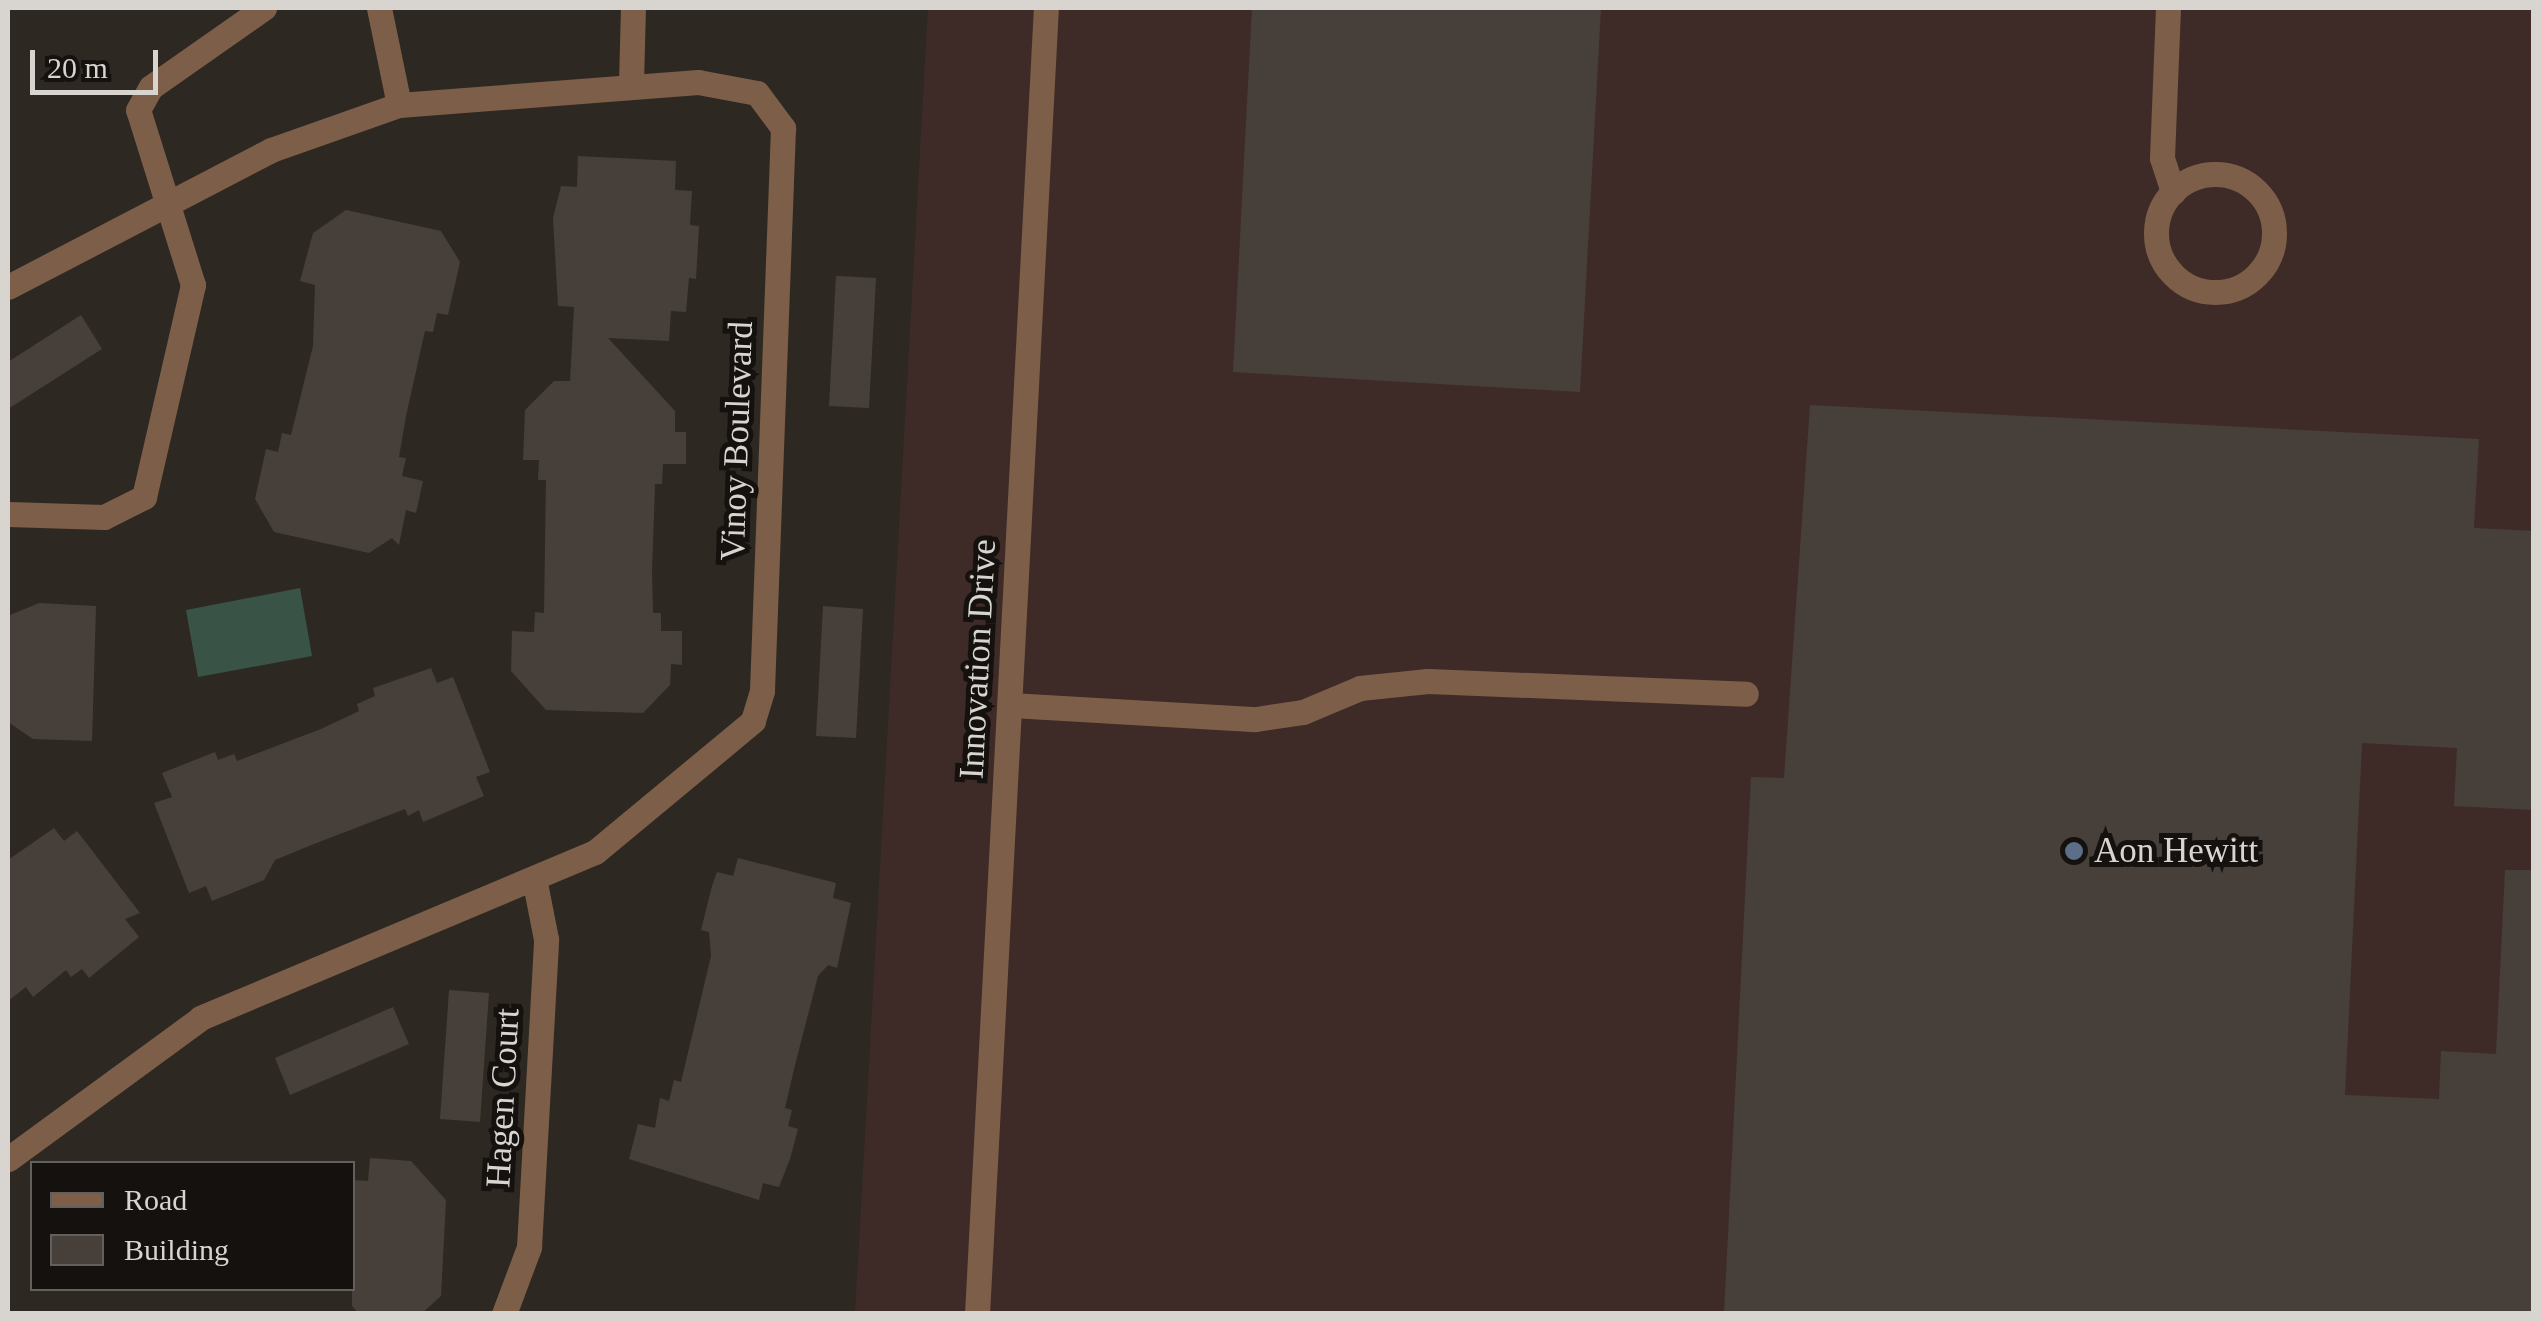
<!DOCTYPE html>
<style>
body{margin:0}
#map{position:relative;width:2541px;height:1321px;overflow:hidden;background:#2e2822;font-family:"Times New Roman",serif}
div>[style]{position:absolute}
.commercial>*{inset:0;background:#3e2b27}
.green>*{inset:0;background:#395447}
.building>*{inset:0;background:#47403a}
.minor>*{height:25px;margin:-12.5px;padding:0 12.5px;transform-origin:12.5px;border-radius:12.5px;background:#7d5f49}
.minor>.ring{margin:-12.5px;padding:0;box-sizing:content-box;background:none;border:25px solid #7d5f49;border-radius:50%}
.dots>*{width:28px;height:28px;translate:-50% -50%;box-sizing:border-box;border:5px solid #14110e;border-radius:50%}
span{translate:-50% -50%;white-space:nowrap;text-align:center;line-height:1.15;-webkit-text-stroke:10px #14110e;paint-order:stroke}
.street-label{font-size:35px;color:#d8d4d0}
.poi-label{font-size:35px;color:#d8d4d0}
.left{translate:0 -50%;text-align:left}
.frame{position:absolute;inset:0;border:10px solid #d8d4d0;pointer-events:none}
.legend{position:absolute;left:30px;top:1161px;width:325px;height:130px;box-sizing:border-box;background:#14110e;border:2px solid #625f5c;margin:0;padding:12px 18px;list-style:none;font-size:30px;color:#d8d4d0}
.legend li{display:flex;align-items:center;gap:20px;height:50px}
.legend b{width:50px;border:2px solid #625f5c}
.scale{position:absolute;left:30px;top:50px;width:128px;height:45px;box-sizing:border-box;border:5px solid #d8d4d0;border-top:0;padding-left:12px;font-size:30px;line-height:35px;white-space:nowrap;color:#d8d4d0;-webkit-text-stroke:8px #14110e;paint-order:stroke}
</style>
<div id="map">
<div class="commercial">
<div style="clip-path:polygon(928px 8px,2533px 8px,2533px 1313px,855px 1314px)"></div>
</div>
<div class="green">
<div style="clip-path:polygon(300px 588px,312px 656px,198px 677px,186px 610px)"></div>
</div>
<div class="building">
<div style="clip-path:polygon(1252px 8px,1601px 8px,1580px 392px,1233px 372px)"></div>
<div style="clip-path:polygon(578px 156px,676px 161px,675px 190px,692px 191px,690px 225px,699px 226px,696px 279px,689px 278px,686px 312px,671px 311px,669px 341px,608px 338px,675px 411px,675px 432px,686px 432px,686px 464px,663px 464px,662px 484px,655px 484px,652px 572px,653px 613px,661px 613px,661px 631px,682px 631px,682px 665px,671px 664px,670px 685px,643px 713px,546px 710px,511px 671px,512px 631px,534px 632px,535px 612px,544px 613px,546px 480px,538px 480px,539px 460px,523px 460px,525px 410px,554px 381px,570px 381px,574px 307px,558px 306px,553px 218px,561px 186px,577px 187px)"></div>
<div style="clip-path:polygon(346px 210px,441px 231px,460px 262px,448px 315px,437px 313px,433px 332px,425px 331px,406px 416px,399px 457px,406px 458px,402px 476px,423px 481px,416px 513px,406px 510px,399px 545px,392px 538px,369px 553px,274px 532px,255px 499px,266px 449px,278px 452px,282px 433px,291px 435px,313px 346px,315px 285px,300px 281px,313px 233px)"></div>
<div style="clip-path:polygon(836px 276px,876px 278px,869px 408px,829px 406px)"></div>
<div style="clip-path:polygon(81px 315px,102px 349px,8px 409px,8px 362px)"></div>
<div style="clip-path:polygon(1810px 405px,2479px 439px,2474px 528px,2534px 531px,2534px 810px,2454px 806px,2457px 748px,2362px 743px,2345px 1095px,2439px 1099px,2441px 1051px,2496px 1054px,2505px 870px,2534px 870px,2534px 1314px,1724px 1314px,1751px 777px,1784px 778px)"></div>
<div style="clip-path:polygon(39px 603px,96px 606px,92px 741px,33px 739px,8px 722px,8px 616px)"></div>
<div style="clip-path:polygon(823px 606px,863px 609px,856px 738px,816px 736px)"></div>
<div style="clip-path:polygon(431px 668px,437px 683px,453px 677px,490px 772px,476px 777px,484px 796px,423px 822px,419px 810px,408px 816px,405px 809px,314px 844px,275px 860px,264px 880px,212px 901px,206px 886px,189px 893px,154px 803px,172px 797px,162px 773px,215px 752px,218px 760px,234px 754px,237px 761px,321px 729px,359px 711px,357px 704px,375px 696px,373px 688px)"></div>
<div style="clip-path:polygon(54px 828px,64px 841px,77px 831px,140px 913px,125px 919px,139px 937px,89px 978px,82px 969px,71px 977px,66px 970px,33px 997px,26px 987px,8px 1001px,8px 860px)"></div>
<div style="clip-path:polygon(738px 858px,836px 883px,833px 898px,851px 903px,837px 968px,828px 965px,818px 976px,795px 1065px,785px 1108px,792px 1110px,788px 1126px,798px 1129px,790px 1159px,779px 1187px,763px 1183px,759px 1200px,629px 1159px,638px 1124px,655px 1128px,660px 1098px,669px 1101px,674px 1080px,681px 1082px,711px 956px,709px 932px,701px 930px,712px 886px,717px 872px,733px 876px)"></div>
<div style="clip-path:polygon(449px 990px,489px 993px,480px 1122px,440px 1119px)"></div>
<div style="clip-path:polygon(393px 1007px,409px 1044px,290px 1095px,275px 1058px)"></div>
<div style="clip-path:polygon(370px 1158px,411px 1161px,446px 1200px,441px 1296px,421px 1314px,359px 1314px,352px 1306px,352px 1180px,368px 1181px)"></div>
</div>
<div class="minor">
<div style="left:379px;top:8px;width:99px;rotate:78.3deg"></div>
<div style="left:2168px;top:8px;width:150px;rotate:92.3deg"></div>
<div style="left:2162px;top:158px;width:36px;rotate:72deg"></div>
<div style="left:631px;top:83px;width:75px;rotate:-88.5deg"></div>
<div class="ring" style="left:2156px;top:174px;width:93px;height:93px"></div>
<div style="left:8px;top:287px;width:297px;rotate:-27.5deg"></div>
<div style="left:271px;top:150px;width:136px;rotate:-19.4deg"></div>
<div style="left:399px;top:105px;width:300px;rotate:-4.4deg"></div>
<div style="left:698px;top:82px;width:60px;rotate:10.6deg"></div>
<div style="left:757px;top:93px;width:44px;rotate:53.4deg"></div>
<div style="left:783px;top:128px;width:563px;rotate:92.14deg"></div>
<div style="left:762px;top:691px;width:31px;rotate:107deg"></div>
<div style="left:753px;top:721px;width:205px;rotate:140.3deg"></div>
<div style="left:595px;top:852px;width:428px;rotate:157.2deg"></div>
<div style="left:201px;top:1018px;width:239px;rotate:143.8deg"></div>
<div style="left:8px;top:514px;width:96px;rotate:1.8deg"></div>
<div style="left:104px;top:517px;width:45px;rotate:-26.6deg"></div>
<div style="left:144px;top:497px;width:218px;rotate:-77deg"></div>
<div style="left:193px;top:285px;width:183px;rotate:-107.4deg"></div>
<div style="left:138px;top:110px;width:26px;rotate:-61deg"></div>
<div style="left:151px;top:87px;width:138px;rotate:-35deg"></div>
<div style="left:1010px;top:705px;width:246px;rotate:3.3deg"></div>
<div style="left:1256px;top:719px;width:48px;rotate:-8.5deg"></div>
<div style="left:1303px;top:712px;width:62px;rotate:-22.8deg"></div>
<div style="left:1360px;top:688px;width:68px;rotate:-5.9deg"></div>
<div style="left:1428px;top:681px;width:318px;rotate:2.3deg"></div>
<div style="left:504px;top:1314px;width:72px;rotate:-69.5deg"></div>
<div style="left:529px;top:1247px;width:308px;rotate:-86.8deg"></div>
<div style="left:546px;top:939px;width:57px;rotate:-101.1deg"></div>
<div style="left:977px;top:1314px;width:1308px;rotate:-86.98deg"></div>
</div>
<div class="dots">
<div style="left:2074px;top:851px;background:#5c6f8a"></div>
</div>
<div class="street-label">
<span style="left:737px;top:441px;rotate:-88deg">Vinoy Boulevard</span>
<span style="left:978px;top:659px;rotate:-87deg">Innovation Drive</span>
<span style="left:503px;top:1098px;rotate:-87deg">Hagen Court</span>
</div>
<div class="poi-label">
<span class="left" style="left:2094px;top:851px">Aon Hewitt</span>
</div>
<div class="frame"></div>
<ul class="legend">
<li><b style="height:12px;background:#7d5f49"></b>Road</li>
<li><b style="height:28px;background:#47403a"></b>Building</li>
</ul>
<div class="scale">20 m</div>
</div>
